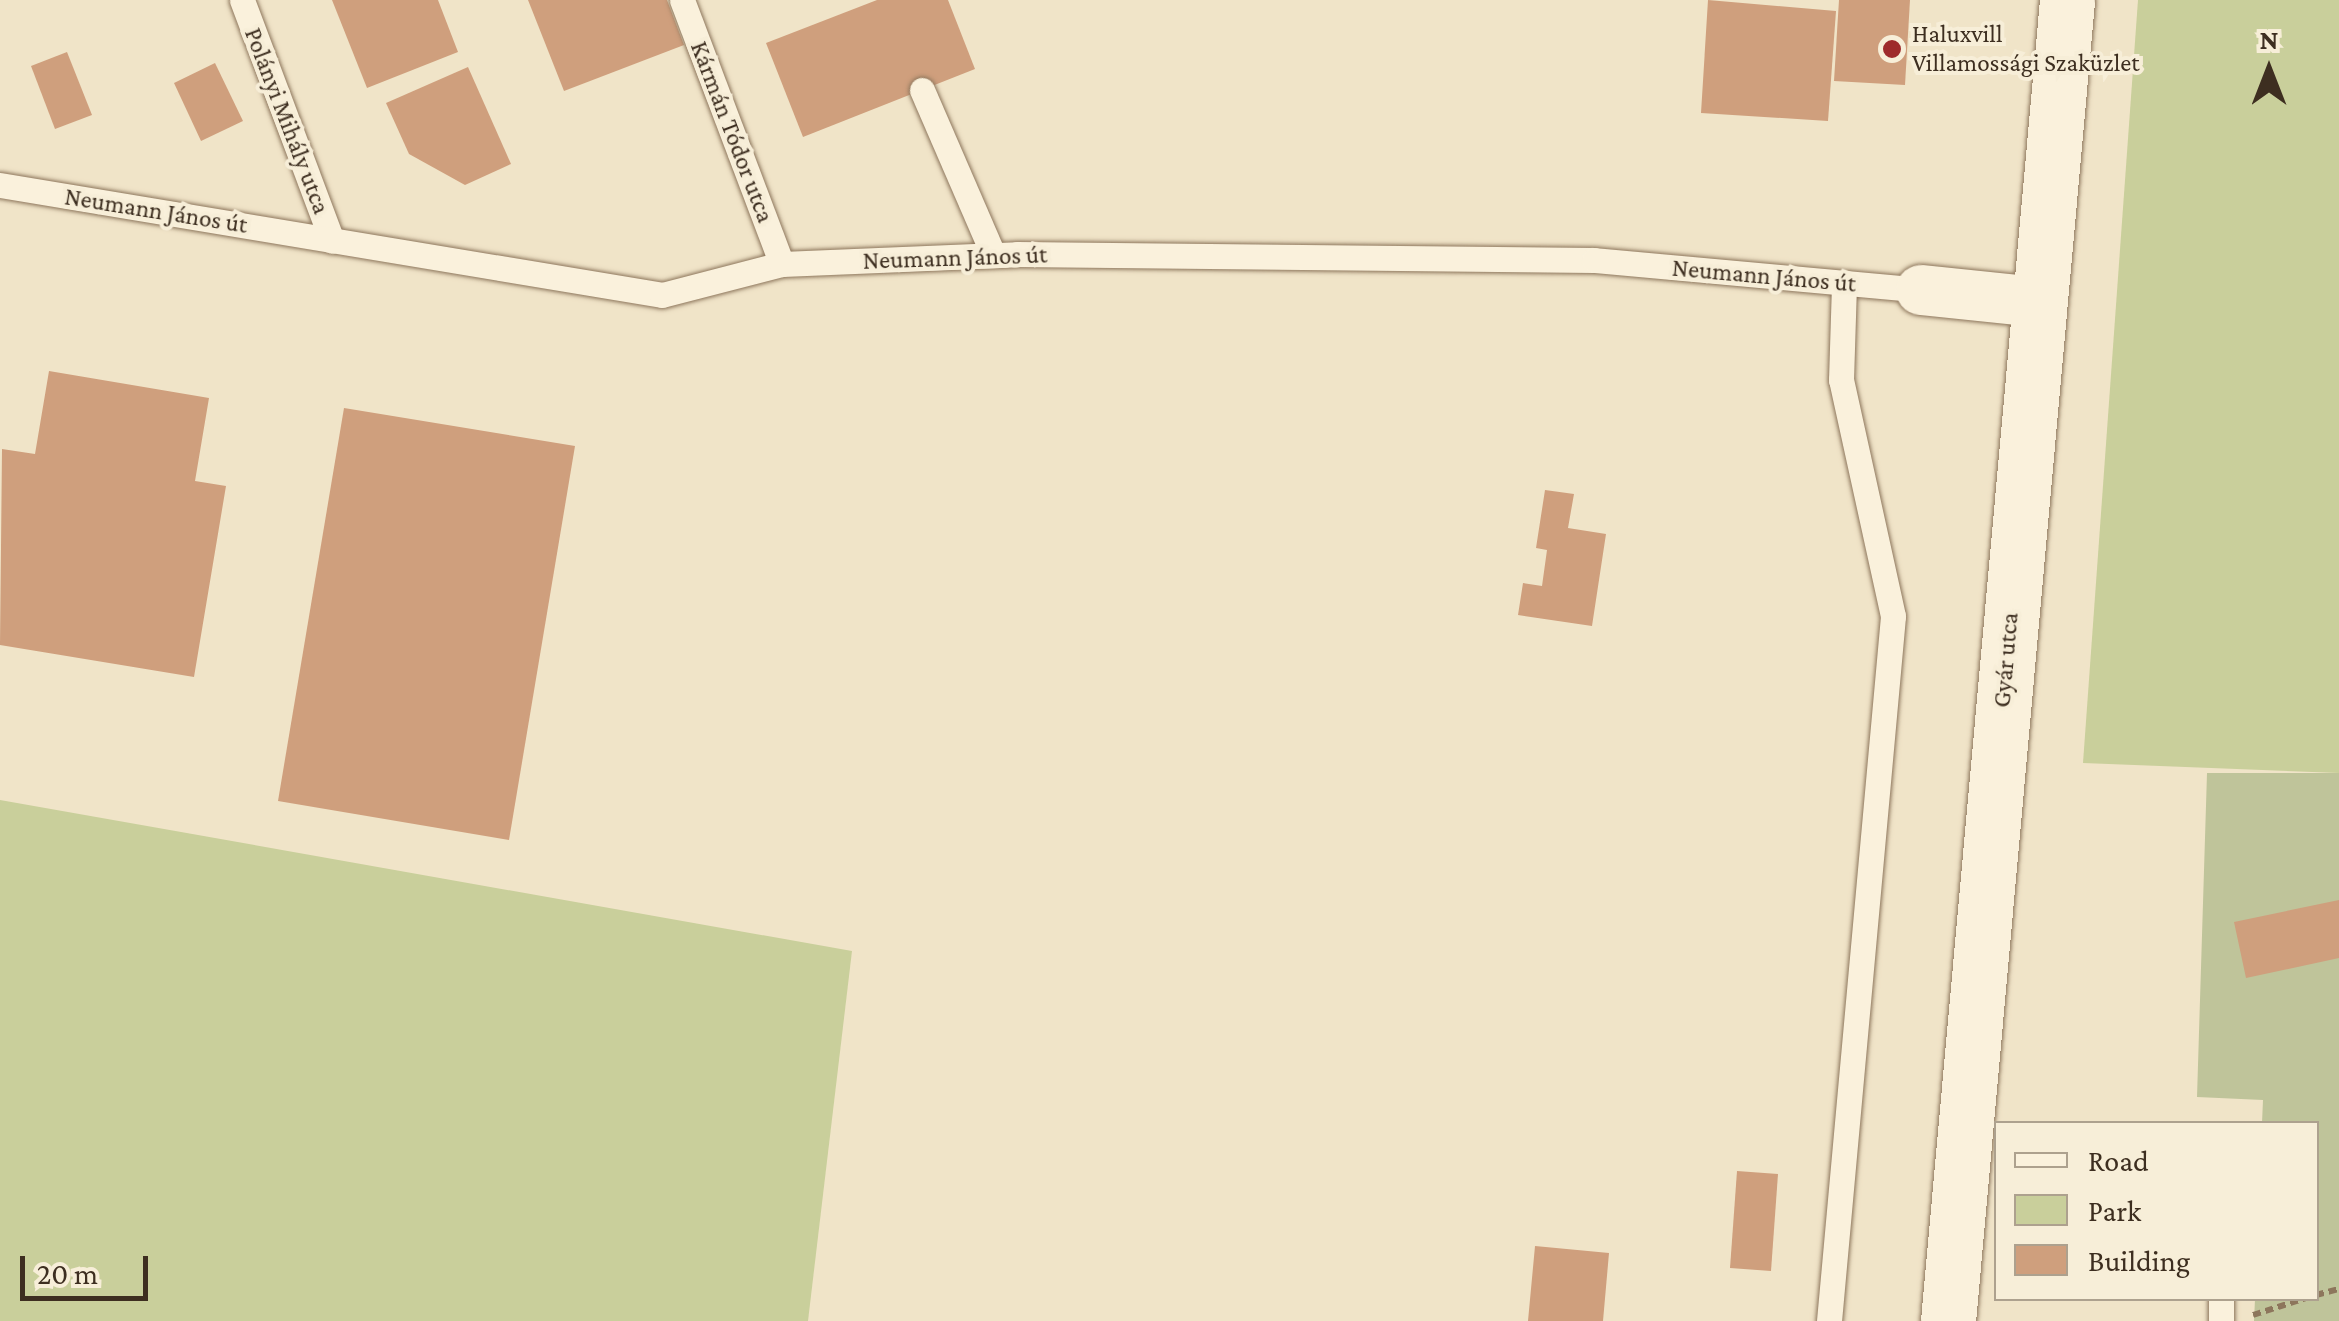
<!DOCTYPE html>
<meta charset="utf-8">
<style>
body{margin:0}
#map{position:relative;width:2339px;height:1321px;overflow:hidden;background:#f0e4c8;font-family:"Crimson Pro",serif}
div>[style]{position:absolute}
.green>*{inset:0;background:#c9cf9b}
.cemetery>*{inset:0;background:#bfc49a}
.building>*{inset:0;background:#cf9f7d}
.path>*{height:6px;margin-top:-3px;transform-origin:0;background:repeating-linear-gradient(90deg,#8d765c 0 8px,transparent 0 13px)}
.roads{filter:drop-shadow(0 0 2px #8d765c) drop-shadow(0 0 2px #8d765c)}
.lane>*{height:25px;margin:-12.5px;padding:0 12.5px;transform-origin:12.5px;border-radius:12.5px;background:#faf1dc}
.street>*{height:50px;margin:-25px;padding:0 25px;transform-origin:25px;border-radius:25px;background:#faf1dc}
.secondary>*{height:55px;margin:-27.5px;padding:0 27.5px;transform-origin:27.5px;border-radius:27.5px;background:#faf1dc}
.dots>*{width:28px;height:28px;translate:-50% -50%;box-sizing:border-box;border:5px solid #f7eed8;border-radius:50%}
span{translate:-50% -50%;white-space:nowrap;text-align:center;line-height:1.15;-webkit-text-stroke:8px #f7eed8;paint-order:stroke}
.poi-label{font-size:25px;color:#3d2e20}
.left{translate:0 -50%;text-align:left}
.street-label{font-size:25px;color:#3d2e20}
.legend{position:absolute;left:1994px;top:1121px;width:325px;height:180px;box-sizing:border-box;background:#f7eed8;border:2px solid #ada18e;margin:0;padding:12px 18px;list-style:none;font-size:30px;color:#3d2e20}
.legend li{display:flex;align-items:center;gap:20px;height:50px}
.legend b{width:50px;border:2px solid #ada18e}
.north{position:absolute;left:2219px;top:20px;width:100px;height:100px;-webkit-text-stroke:8px #f7eed8;paint-order:stroke;rotate:0deg;font-size:28px;font-weight:700;line-height:40px;text-align:center;color:#3d2e20}
.north::after{content:'';display:block;margin:auto;width:35px;height:45px;background:#3d2e20;clip-path:polygon(50% 0,100% 100%,50% 72%,0 100%)}
.scale{position:absolute;left:20px;top:1256px;width:128px;height:45px;box-sizing:border-box;border:5px solid #3d2e20;border-top:0;padding-left:12px;font-size:30px;line-height:35px;white-space:nowrap;color:#3d2e20;-webkit-text-stroke:8px #f7eed8;paint-order:stroke}
</style>
<div id="map">
<div class="green">
<div style="clip-path:polygon(2138px 0,2339px 0,2339px 773px,2083px 763px)"></div>
<div style="clip-path:polygon(0 800px,852px 951px,808px 1321px,0 1321px)"></div>
</div>
<div class="cemetery">
<div style="clip-path:polygon(2207px 773px,2339px 773px,2339px 1321px,2254px 1321px,2255px 1299px,2316px 1298px,2316px 1124px,2262px 1123px,2263px 1100px,2197px 1097px)"></div>
</div>
<div class="building">
<div style="clip-path:polygon(332px 0,438px 0,458px 52px,367px 88px)"></div>
<div style="clip-path:polygon(528px 0,667px 0,684px 45px,564px 91px)"></div>
<div style="clip-path:polygon(877px 0,948px 0,975px 69px,803px 137px,766px 43px)"></div>
<div style="clip-path:polygon(1708px 0,1836px 11px,1828px 121px,1701px 113px)"></div>
<div style="clip-path:polygon(1839px 0,1910px 0,1905px 85px,1834px 81px)"></div>
<div style="clip-path:polygon(67px 52px,92px 115px,55px 129px,31px 66px)"></div>
<div style="clip-path:polygon(215px 63px,243px 121px,201px 141px,174px 83px)"></div>
<div style="clip-path:polygon(468px 67px,511px 164px,465px 185px,409px 154px,386px 103px)"></div>
<div style="clip-path:polygon(49px 371px,209px 398px,195px 481px,226px 486px,194px 677px,0 645px,2px 449px,35px 454px)"></div>
<div style="clip-path:polygon(344px 408px,575px 446px,509px 840px,278px 801px)"></div>
<div style="clip-path:polygon(1545px 490px,1574px 494px,1568px 528px,1606px 534px,1592px 626px,1518px 615px,1523px 583px,1542px 586px,1547px 550px,1536px 548px)"></div>
<div style="clip-path:polygon(2339px 900px,2339px 958px,2246px 978px,2234px 922px)"></div>
<div style="clip-path:polygon(1737px 1171px,1778px 1174px,1771px 1271px,1730px 1268px)"></div>
<div style="clip-path:polygon(1535px 1246px,1609px 1253px,1603px 1321px,1528px 1321px)"></div>
</div>
<div class="path">
<div style="left:2316px;top:1295px;width:24px;rotate:-15deg"></div>
<div style="left:2253px;top:1315px;width:56px;rotate:-17.8deg"></div>
</div>
<div class="roads">
<div class="lane">
<div style="left:242px;top:0;width:257px;rotate:69.5deg"></div>
<div style="left:682px;top:0;width:282px;rotate:69.3deg"></div>
<div style="left:922px;top:90px;width:179px;rotate:66.6deg"></div>
<div style="left:0;top:185px;width:671px;rotate:9.43deg"></div>
<div style="left:662px;top:295px;width:124px;rotate:-14.5deg"></div>
<div style="left:782px;top:264px;width:235px;rotate:-2.4deg"></div>
<div style="left:1017px;top:254px;width:577px;rotate:0.6deg"></div>
<div style="left:1594px;top:260px;width:328px;rotate:5.2deg"></div>
<div style="left:1829px;top:1321px;width:708px;rotate:-84.81deg"></div>
<div style="left:1893px;top:616px;width:242px;rotate:-102.4deg"></div>
<div style="left:1841px;top:380px;width:97px;rotate:-88.2deg"></div>
<div style="left:2221px;top:1321px;width:23px;rotate:-90deg"></div>
</div>
<div class="street">
<div style="left:1921px;top:290px;width:117px;rotate:5.9deg"></div>
</div>
<div class="secondary">
<div style="left:1948px;top:1321px;width:1326px;rotate:-84.85deg"></div>
</div>
</div>
<div class="dots">
<div style="left:1892px;top:49px;background:#9e2a2b"></div>
</div>
<div class="poi-label">
<span class="left" style="left:1912px;top:49px">Haluxvill<br>Villamossági Szaküzlet</span>
</div>
<div class="street-label">
<span style="left:287px;top:121px;rotate:69deg">Polányi Mihály utca</span>
<span style="left:732px;top:132px;rotate:69deg">Kármán Tódor utca</span>
<span style="left:156px;top:211px;rotate:9deg">Neumann János út</span>
<span style="left:955px;top:258px;rotate:-2deg">Neumann János út</span>
<span style="left:1764px;top:276px;rotate:5deg">Neumann János út</span>
<span style="left:2006px;top:660px;rotate:-85deg">Gyár utca</span>
</div>
<ul class="legend">
<li><b style="height:12px;background:#faf1dc"></b>Road</li>
<li><b style="height:28px;background:#c9cf9b"></b>Park</li>
<li><b style="height:28px;background:#cf9f7d"></b>Building</li>
</ul>
<div class="north">N</div>
<div class="scale">20 m</div>
</div>
